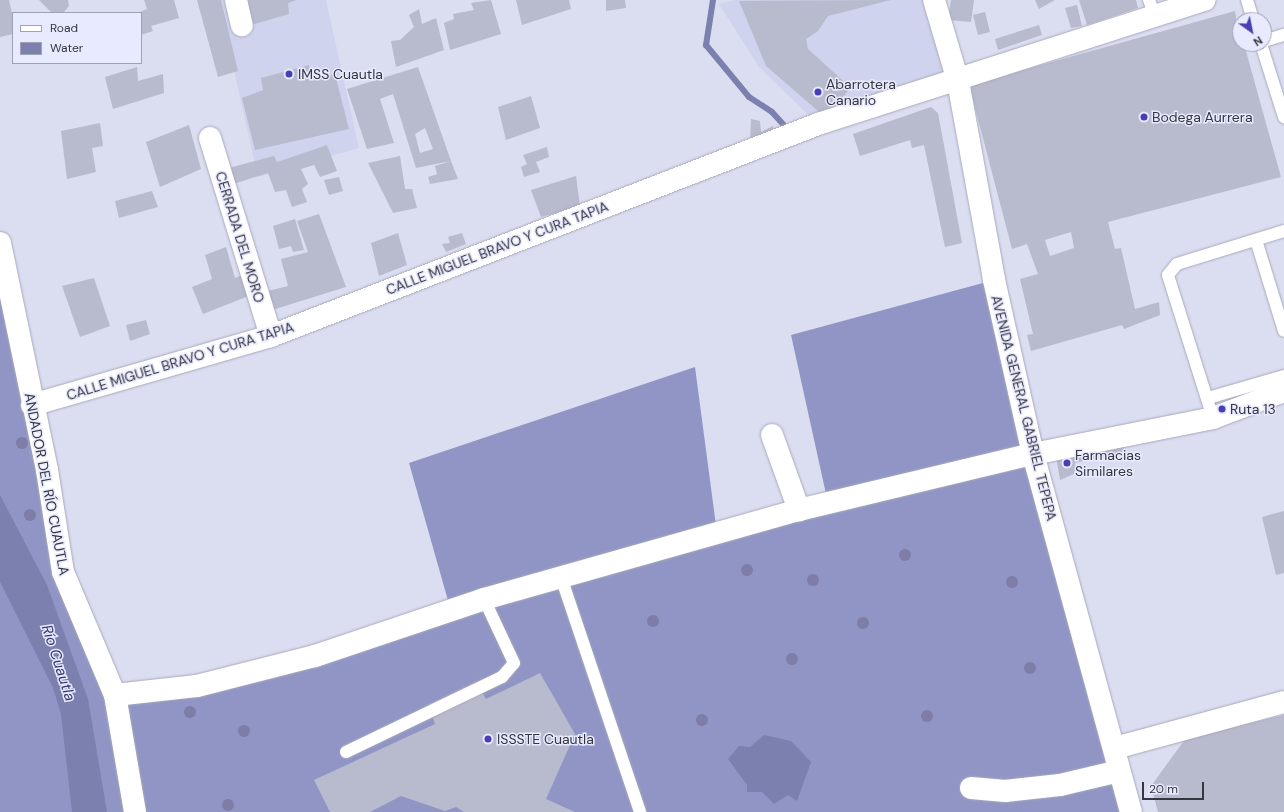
<!DOCTYPE html>
<meta charset="utf-8">
<style>
body{margin:0}
#map{position:relative;width:1284px;height:812px;overflow:hidden;background:#dbddf1;font-family:"DM Sans",sans-serif}
div>[style]{position:absolute}
.built>*{inset:0;background:#d0d3ee}
.forest>*{inset:0;background:#9095c5}
.water>*{inset:0;background:#7b80ae}
.stream>*{height:6px;margin:-3px;padding:0 3px;transform-origin:3px;border-radius:3px;background:#7b80ae}
.building>*{inset:0;background:#b8bace}
.roads{filter:drop-shadow(0 0 1px #a7a9bc) drop-shadow(0 0 1px #a7a9bc)}
.lane>*{height:12px;margin:-6px;padding:0 6px;transform-origin:6px;border-radius:6px;background:#fff}
.street>*{height:22px;margin:-11px;padding:0 11px;transform-origin:11px;border-radius:11px;background:#fff}
.primary>*{height:22px;margin:-11px;padding:0 11px;transform-origin:11px;border-radius:11px;background:#fff}
.trees>*{width:12px;height:12px;margin:-6px;border-radius:50%;background:#7d7da7}
.dots>*{width:11px;height:11px;translate:-50% -50%;box-sizing:border-box;border:2px solid #e8eaff;border-radius:50%}
span{translate:-50% -50%;white-space:nowrap;text-align:center;line-height:1.15;-webkit-text-stroke:3px #e8eaff;paint-order:stroke}
.poi-label{font-size:14px;color:#35363e}
.left{translate:0 -50%;text-align:left}
.street-label{font-size:14px;color:#35363e}
.water-label{font-size:15px;color:#34336f;font-style:italic}
.legend{position:absolute;left:12px;top:12px;width:130px;height:52px;box-sizing:border-box;background:#e8eaff;border:1px solid #a0a2b2;margin:0;padding:5px 7px;list-style:none;font-size:12px;color:#35363e}
.legend li{display:flex;align-items:center;gap:8px;height:20px}
.legend b{width:20px;border:1px solid #a0a2b2}
.north{position:absolute;left:1232px;top:12px;width:40px;height:40px;box-sizing:border-box;background:#e8eaff;border:1px solid #a0a2b2;border-radius:50%;rotate:147deg;font-size:11px;font-weight:700;line-height:16px;text-align:center;color:#35363e}
.north::after{content:'';display:block;margin:auto;width:14px;height:18px;background:#483eb5;clip-path:polygon(50% 0,100% 100%,50% 72%,0 100%)}
.scale{position:absolute;left:1142px;top:782px;width:62px;height:18px;box-sizing:border-box;border:2px solid #35363e;border-top:0;padding-left:5px;font-size:12px;line-height:14px;white-space:nowrap;color:#35363e;-webkit-text-stroke:3px #e8eaff;paint-order:stroke}
</style>
<div id="map">
<div class="built">
<div style="clip-path:polygon(218px 0,326px 0,359px 148px,258px 177px)"></div>
<div style="clip-path:polygon(734px 0,934px 0,958px 81px,818px 124px,759px 67px,719px 4px)"></div>
</div>
<div class="forest">
<div style="clip-path:polygon(0 247px,56px 531px,118px 708px,451px 611px,409px 463px,695px 367px,717px 533px,828px 503px,791px 335px,994px 280px,1135px 812px,0 812px)"></div>
</div>
<div class="water">
<div style="clip-path:polygon(0 495px,47px 585px,88px 699px,107px 812px,72px 812px,61px 714px,53px 688px,0 582px)"></div>
<div style="clip-path:polygon(764px 735px,791px 741px,811px 762px,797px 801px,788px 795px,774px 804px,762px 792px,747px 792px,747px 785px,728px 759px,739px 746px,750px 747px)"></div>
</div>
<div class="stream">
<div style="left:713px;top:0;width:46px;rotate:98.8deg"></div>
<div style="left:706px;top:45px;width:67px;rotate:50.4deg"></div>
<div style="left:749px;top:97px;width:27px;rotate:33deg"></div>
<div style="left:772px;top:112px;width:25px;rotate:48deg"></div>
</div>
<div class="building">
<div style="clip-path:polygon(0 0,9px 0,13px 18px,13px 34px,0 37px)"></div>
<div style="clip-path:polygon(39px 0,68px 0,69px 6px,63px 13px,52px 13px)"></div>
<div style="clip-path:polygon(144px 0,174px 0,179px 18px,151px 26px,153px 31px,141px 35px,141px 13px,138px 13px,147px 9px)"></div>
<div style="clip-path:polygon(197px 0,221px 0,238px 71px,218px 77px)"></div>
<div style="clip-path:polygon(245px 0,296px 0,288px 3px,289px 14px,251px 25px)"></div>
<div style="clip-path:polygon(491px 0,501px 34px,450px 50px,444px 23px,454px 19px,453px 14px,474px 10px,471px 3px)"></div>
<div style="clip-path:polygon(516px 0,569px 0,571px 9px,522px 25px)"></div>
<div style="clip-path:polygon(606px 0,625px 0,626px 8px,606px 11px)"></div>
<div style="clip-path:polygon(891px 0,828px 16px,818px 31px,806px 39px,808px 49px,851px 88px,825px 117px,766px 66px,739px 1px)"></div>
<div style="clip-path:polygon(951px 0,974px 0,971px 22px,948px 20px)"></div>
<div style="clip-path:polygon(1035px 0,1055px 0,1039px 9px)"></div>
<div style="clip-path:polygon(1079px 0,1136px 0,1138px 8px,1087px 25px)"></div>
<div style="clip-path:polygon(1077px 5px,1082px 26px,1071px 28px,1065px 8px)"></div>
<div style="clip-path:polygon(419px 9px,422px 24px,436px 18px,444px 50px,396px 67px,391px 41px,400px 40px,414px 27px,409px 15px)"></div>
<div style="clip-path:polygon(evenodd,1235px 11px,1240px 44px,1244px 44px,1281px 177px,1108px 222px,1115px 249px,1121px 248px,1135px 309px,1159px 302px,1160px 315px,1124px 329px,1122px 325px,1031px 351px,1027px 335px,1033px 334px,1020px 279px,1038px 274px,1027px 244px,1012px 249px,969px 85px,1235px 11px,1071px 232px,1074px 248px,1050px 256px,1045px 240px,1071px 232px)"></div>
<div style="clip-path:polygon(985px 12px,990px 32px,978px 35px,973px 15px)"></div>
<div style="clip-path:polygon(1039px 25px,1042px 35px,998px 50px,995px 39px)"></div>
<div style="clip-path:polygon(309px 65px,312px 80px,335px 74px,349px 129px,255px 150px,242px 98px,263px 90px,261px 78px)"></div>
<div style="clip-path:polygon(137px 67px,138px 81px,163px 74px,164px 93px,113px 109px,105px 77px)"></div>
<div style="clip-path:polygon(evenodd,418px 67px,451px 161px,416px 168px,393px 94px,380px 99px,394px 143px,367px 149px,347px 89px,418px 67px,425px 128px,433px 149px,420px 153px,415px 134px,425px 128px)"></div>
<div style="clip-path:polygon(531px 96px,540px 128px,506px 140px,498px 107px)"></div>
<div style="clip-path:polygon(931px 107px,938px 113px,962px 243px,945px 247px,924px 145px,912px 148px,910px 140px,860px 156px,853px 134px)"></div>
<div style="clip-path:polygon(751px 119px,760px 121px,761px 132px,773px 126px,774px 135px,750px 144px)"></div>
<div style="clip-path:polygon(100px 123px,103px 146px,92px 148px,96px 172px,67px 179px,61px 131px)"></div>
<div style="clip-path:polygon(189px 125px,201px 169px,160px 187px,146px 142px)"></div>
<div style="clip-path:polygon(327px 145px,337px 171px,320px 177px,314px 165px,301px 169px,308px 184px,302px 189px,307px 202px,292px 207px,286px 190px,275px 192px,268px 173px,230px 185px,225px 169px,274px 156px,277px 162px)"></div>
<div style="clip-path:polygon(547px 147px,549px 157px,536px 162px,540px 172px,524px 177px,521px 167px,527px 164px,523px 155px)"></div>
<div style="clip-path:polygon(400px 156px,405px 189px,412px 189px,417px 208px,393px 213px,368px 163px)"></div>
<div style="clip-path:polygon(451px 161px,458px 179px,430px 184px,428px 177px,437px 174px,435px 166px)"></div>
<div style="clip-path:polygon(576px 176px,580px 206px,541px 217px,531px 190px)"></div>
<div style="clip-path:polygon(339px 177px,343px 191px,329px 195px,324px 180px)"></div>
<div style="clip-path:polygon(152px 191px,158px 207px,119px 218px,115px 201px)"></div>
<div style="clip-path:polygon(319px 214px,346px 287px,272px 310px,268px 291px,288px 286px,281px 259px,308px 252px,297px 221px)"></div>
<div style="clip-path:polygon(295px 219px,304px 250px,293px 252px,291px 246px,279px 249px,273px 226px)"></div>
<div style="clip-path:polygon(398px 233px,407px 265px,379px 276px,371px 243px)"></div>
<div style="clip-path:polygon(462px 233px,466px 244px,446px 252px,442px 244px,450px 243px,448px 237px)"></div>
<div style="clip-path:polygon(226px 247px,235px 278px,244px 274px,251px 295px,203px 314px,192px 287px,212px 279px,205px 255px)"></div>
<div style="clip-path:polygon(94px 278px,110px 326px,80px 337px,62px 286px)"></div>
<div style="clip-path:polygon(146px 320px,150px 334px,130px 341px,126px 325px)"></div>
<div style="clip-path:polygon(1124px 439px,1126px 451px,1075px 463px,1076px 473px,1060px 480px,1056px 456px)"></div>
<div style="clip-path:polygon(1284px 511px,1284px 573px,1276px 575px,1262px 517px)"></div>
<div style="clip-path:polygon(540px 673px,575px 734px,546px 799px,575px 812px,464px 812px,456px 807px,445px 811px,401px 796px,370px 812px,330px 812px,314px 780px,435px 724px,428px 705px,476px 682px,486px 699px)"></div>
<div style="clip-path:polygon(1284px 715px,1284px 812px,1158px 812px,1151px 786px,1186px 738px)"></div>
</div>
<div class="roads">
<div class="lane">
<div style="left:1149px;top:0;width:15px;rotate:70deg"></div>
<div style="left:1247px;top:0;width:21px;rotate:73deg"></div>
<div style="left:1264px;top:41px;width:21px;rotate:-17deg"></div>
<div style="left:1261px;top:44px;width:77px;rotate:72.5deg"></div>
<div style="left:1256px;top:240px;width:95px;rotate:72.9deg"></div>
<div style="left:1208px;top:398px;width:79px;rotate:-16.1deg"></div>
<div style="left:1213px;top:418px;width:150px;rotate:-107.5deg"></div>
<div style="left:1168px;top:275px;width:14px;rotate:-51deg"></div>
<div style="left:1177px;top:264px;width:112px;rotate:-17.1deg"></div>
<div style="left:561px;top:577px;width:248px;rotate:71.4deg"></div>
<div style="left:346px;top:752px;width:173px;rotate:-25.7deg"></div>
<div style="left:502px;top:677px;width:18px;rotate:-49deg"></div>
<div style="left:514px;top:663px;width:71px;rotate:-115.1deg"></div>
</div>
<div class="street">
<div style="left:236px;top:0;width:26px;rotate:77deg"></div>
<div style="left:210px;top:138px;width:207px;rotate:72.9deg"></div>
<div style="left:0;top:243px;width:232px;rotate:78.3deg"></div>
<div style="left:47px;top:470px;width:103px;rotate:81.1deg"></div>
<div style="left:63px;top:572px;width:134px;rotate:67.1deg"></div>
<div style="left:115px;top:695px;width:119px;rotate:80.3deg"></div>
<div style="left:32px;top:405px;width:249px;rotate:-16.1deg"></div>
<div style="left:271px;top:336px;width:587px;rotate:-21.18deg"></div>
<div style="left:818px;top:124px;width:406px;rotate:-17.8deg"></div>
<div style="left:772px;top:435px;width:80px;rotate:70.2deg"></div>
<div style="left:115px;top:695px;width:82px;rotate:-6.3deg"></div>
<div style="left:197px;top:686px;width:122px;rotate:-14.3deg"></div>
<div style="left:315px;top:656px;width:178px;rotate:-18.6deg"></div>
<div style="left:484px;top:599px;width:327px;rotate:-15.8deg"></div>
<div style="left:799px;top:510px;width:241px;rotate:-13.5deg"></div>
<div style="left:1033px;top:454px;width:184px;rotate:-11.3deg"></div>
<div style="left:1213px;top:418px;width:76px;rotate:-20.8deg"></div>
<div style="left:1115px;top:748px;width:175px;rotate:-15.2deg"></div>
<div style="left:971px;top:788px;width:34px;rotate:5deg"></div>
<div style="left:1005px;top:791px;width:55px;rotate:-6.2deg"></div>
<div style="left:1060px;top:785px;width:61px;rotate:-13.3deg"></div>
</div>
<div class="primary">
<div style="left:934px;top:0;width:84px;rotate:73.5deg"></div>
<div style="left:958px;top:81px;width:202px;rotate:79.7deg"></div>
<div style="left:994px;top:280px;width:178px;rotate:77.4deg"></div>
<div style="left:1033px;top:454px;width:371px;rotate:74.7deg"></div>
</div>
</div>
<div class="trees">
<div style="left:22px;top:443px"></div>
<div style="left:30px;top:515px"></div>
<div style="left:905px;top:555px"></div>
<div style="left:747px;top:570px"></div>
<div style="left:813px;top:580px"></div>
<div style="left:1012px;top:582px"></div>
<div style="left:653px;top:621px"></div>
<div style="left:863px;top:623px"></div>
<div style="left:792px;top:659px"></div>
<div style="left:1030px;top:668px"></div>
<div style="left:190px;top:712px"></div>
<div style="left:927px;top:716px"></div>
<div style="left:702px;top:720px"></div>
<div style="left:244px;top:731px"></div>
<div style="left:228px;top:805px"></div>
</div>
<div class="dots">
<div style="left:289px;top:74px;background:#483eb5"></div>
<div style="left:818px;top:92px;background:#483eb5"></div>
<div style="left:1144px;top:117px;background:#483eb5"></div>
<div style="left:1222px;top:409px;background:#483eb5"></div>
<div style="left:1067px;top:463px;background:#483eb5"></div>
<div style="left:488px;top:739px;background:#483eb5"></div>
</div>
<div class="poi-label">
<span class="left" style="left:298px;top:74px">IMSS Cuautla</span>
<span class="left" style="left:826px;top:92px">Abarrotera<br>Canario</span>
<span class="left" style="left:1152px;top:117px">Bodega Aurrera</span>
<span class="left" style="left:1230px;top:409px">Ruta 13</span>
<span class="left" style="left:1075px;top:463px">Farmacias<br>Similares</span>
<span class="left" style="left:497px;top:739px">ISSSTE Cuautla</span>
</div>
<div class="street-label">
<span style="left:240px;top:237px;rotate:73deg">CERRADA DEL MORO</span>
<span style="left:497px;top:248px;rotate:-21deg">CALLE MIGUEL BRAVO Y CURA TAPIA</span>
<span style="left:180px;top:361px;rotate:-17deg">CALLE MIGUEL BRAVO Y CURA TAPIA</span>
<span style="left:1024px;top:408px;rotate:76deg">AVENIDA GENERAL GABRIEL TEPEPA</span>
<span style="left:47px;top:484px;rotate:79deg">ANDADOR DEL RÍO CUAUTLA</span>
</div>
<div class="water-label">
<span style="left:58px;top:663px;rotate:72deg">Río Cuautla</span>
</div>
<ul class="legend">
<li><b style="height:5px;background:#fff"></b>Road</li>
<li><b style="height:11px;background:#7b80ae"></b>Water</li>
</ul>
<div class="north">N</div>
<div class="scale">20 m</div>
</div>
